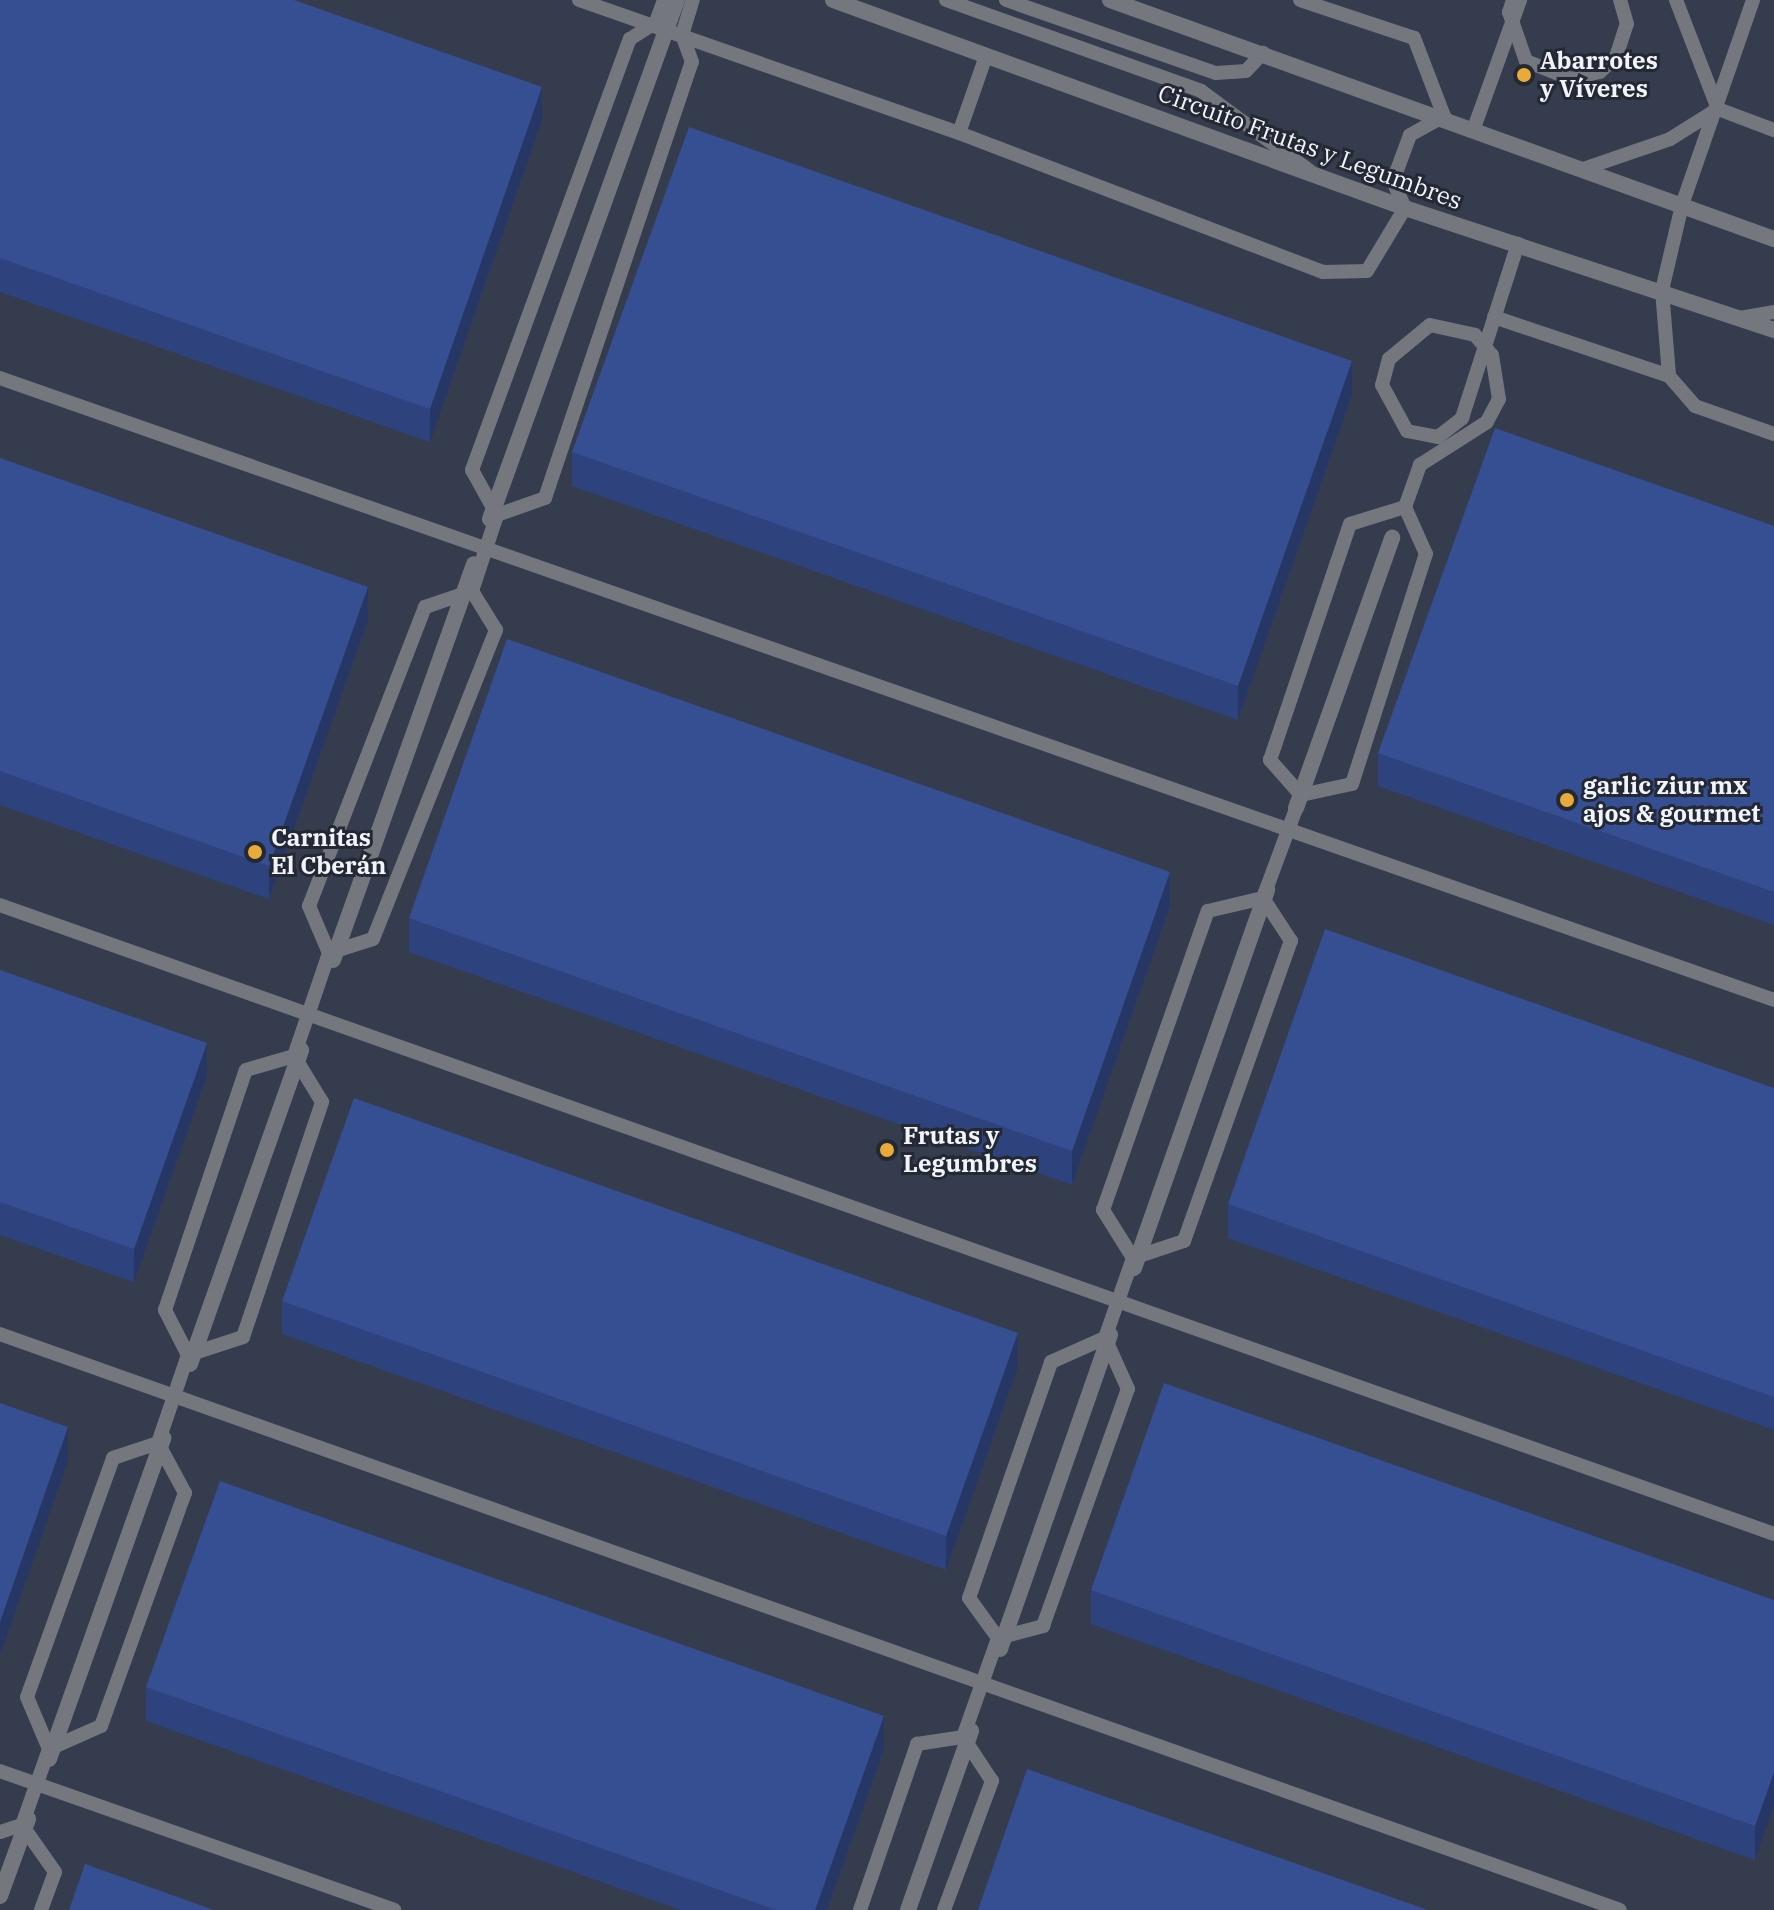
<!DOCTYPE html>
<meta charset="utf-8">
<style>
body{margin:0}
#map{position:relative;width:1774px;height:1910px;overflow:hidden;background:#2d323d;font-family:"IBM Plex Serif",serif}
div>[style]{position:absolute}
.built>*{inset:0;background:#353c4d}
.service>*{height:14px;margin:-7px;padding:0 7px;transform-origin:7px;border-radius:7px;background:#74777d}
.pedestrian>*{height:16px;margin:-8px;padding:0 8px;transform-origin:8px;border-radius:8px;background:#74777d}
.minor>*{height:16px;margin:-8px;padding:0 8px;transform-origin:8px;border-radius:8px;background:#74777d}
.service-bridge>*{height:14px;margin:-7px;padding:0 7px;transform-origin:7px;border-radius:7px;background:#74777d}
.wall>*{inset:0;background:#2e437e}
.shaded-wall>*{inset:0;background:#263766}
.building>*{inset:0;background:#364e92}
.dots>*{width:22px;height:22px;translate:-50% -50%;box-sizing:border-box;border:4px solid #232833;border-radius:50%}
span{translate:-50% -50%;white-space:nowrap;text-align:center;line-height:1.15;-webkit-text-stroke:6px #232833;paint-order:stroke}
.poi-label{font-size:24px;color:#f1f4fc;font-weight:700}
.left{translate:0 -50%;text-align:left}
.street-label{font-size:24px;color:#f1f4fc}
</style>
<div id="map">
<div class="built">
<div style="clip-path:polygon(0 0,1774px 0,1774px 1910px,0 1910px)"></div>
</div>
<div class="service">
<div style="left:579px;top:0;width:403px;rotate:19.3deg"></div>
<div style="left:959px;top:133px;width:390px;rotate:20.9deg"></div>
<div style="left:1323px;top:272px;width:44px;rotate:-1.3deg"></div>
<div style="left:1367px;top:271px;width:74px;rotate:-58.9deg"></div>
<div style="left:1405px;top:208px;width:30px;rotate:-114deg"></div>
<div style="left:1393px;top:181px;width:49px;rotate:-69.7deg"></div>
<div style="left:1410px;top:135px;width:39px;rotate:-29deg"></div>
<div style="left:1444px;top:116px;width:84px;rotate:-111deg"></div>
<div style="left:1414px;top:38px;width:120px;rotate:-161.6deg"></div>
<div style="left:946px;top:0;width:271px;rotate:19.6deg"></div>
<div style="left:1201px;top:91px;width:135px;rotate:36.3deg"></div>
<div style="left:1006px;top:0;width:222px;rotate:19.2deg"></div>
<div style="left:1216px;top:73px;width:30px;rotate:-4deg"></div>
<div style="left:1246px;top:71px;width:25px;rotate:-47deg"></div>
<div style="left:1676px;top:0;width:117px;rotate:68.9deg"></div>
<div style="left:1718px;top:109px;width:60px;rotate:20.6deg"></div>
<div style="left:1753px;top:0;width:217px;rotate:109.1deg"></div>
<div style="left:1682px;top:205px;width:87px;rotate:103.2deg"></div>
<div style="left:1662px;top:290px;width:86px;rotate:85.3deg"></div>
<div style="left:1669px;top:376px;width:40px;rotate:49deg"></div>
<div style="left:1695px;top:406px;width:84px;rotate:19.5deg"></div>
<div style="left:1474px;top:128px;width:136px;rotate:-70.2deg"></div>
<div style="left:959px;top:133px;width:82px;rotate:-70.7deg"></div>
<div style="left:1583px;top:169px;width:92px;rotate:-19deg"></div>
<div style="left:1670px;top:139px;width:57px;rotate:-32deg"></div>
<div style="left:1494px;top:317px;width:185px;rotate:18.6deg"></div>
<div style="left:1740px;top:318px;width:35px;rotate:-10deg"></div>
<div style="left:0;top:378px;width:1880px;rotate:19.32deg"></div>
<div style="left:1407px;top:431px;width:32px;rotate:11deg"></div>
<div style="left:1438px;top:437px;width:31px;rotate:-38deg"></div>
<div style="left:1462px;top:418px;width:183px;rotate:-72.2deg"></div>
<div style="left:1301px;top:795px;width:47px;rotate:-131.5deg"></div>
<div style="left:1270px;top:760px;width:249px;rotate:-71.3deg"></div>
<div style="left:1350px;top:524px;width:58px;rotate:-17.2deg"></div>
<div style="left:1405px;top:507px;width:45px;rotate:-70.3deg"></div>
<div style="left:0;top:905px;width:1882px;rotate:19.52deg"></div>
<div style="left:1133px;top:1258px;width:57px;rotate:-122deg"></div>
<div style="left:1103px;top:1210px;width:317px;rotate:-70.7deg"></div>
<div style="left:1208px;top:911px;width:57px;rotate:-13.3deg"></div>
<div style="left:0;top:1334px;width:1719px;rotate:19.57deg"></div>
<div style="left:188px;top:1355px;width:51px;rotate:-117.1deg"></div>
<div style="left:165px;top:1310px;width:253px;rotate:-71.4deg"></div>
<div style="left:246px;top:1070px;width:50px;rotate:-16.3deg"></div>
<div style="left:998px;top:1638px;width:49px;rotate:-125.9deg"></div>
<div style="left:969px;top:1598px;width:250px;rotate:-70.8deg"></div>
<div style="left:1051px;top:1362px;width:59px;rotate:-24deg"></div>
<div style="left:49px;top:1749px;width:56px;rotate:-112.9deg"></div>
<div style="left:27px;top:1697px;width:254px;rotate:-70.2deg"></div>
<div style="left:113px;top:1458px;width:47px;rotate:-18.4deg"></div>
<div style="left:0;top:1771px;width:418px;rotate:19.4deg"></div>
<div style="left:0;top:1832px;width:23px;rotate:-18deg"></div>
<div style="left:860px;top:1910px;width:176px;rotate:-71deg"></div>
<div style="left:917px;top:1744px;width:47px;rotate:-8.7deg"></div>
</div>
<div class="pedestrian">
<div style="left:490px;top:519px;width:552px;rotate:-70.19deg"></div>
<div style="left:1296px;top:808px;width:287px;rotate:-70.4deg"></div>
<div style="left:333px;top:960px;width:420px;rotate:-70.4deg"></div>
<div style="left:1134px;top:1268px;width:401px;rotate:-70.6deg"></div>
<div style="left:190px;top:1364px;width:333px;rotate:-70.5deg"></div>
<div style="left:1000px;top:1649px;width:333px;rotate:-70.7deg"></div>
<div style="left:49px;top:1759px;width:341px;rotate:-70.4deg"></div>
<div style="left:0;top:1896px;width:82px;rotate:-70deg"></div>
<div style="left:908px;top:1910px;width:190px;rotate:-70.6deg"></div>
</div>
<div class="minor">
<div style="left:833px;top:0;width:609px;rotate:19.98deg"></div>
<div style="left:1405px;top:208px;width:389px;rotate:18.3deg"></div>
<div style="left:1110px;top:0;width:706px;rotate:19.8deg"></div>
</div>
<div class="service-bridge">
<div style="left:1513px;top:0;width:13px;rotate:108deg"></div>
<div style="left:1509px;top:12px;width:52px;rotate:70.9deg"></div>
<div style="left:1526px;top:61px;width:48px;rotate:21.8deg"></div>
<div style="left:1571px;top:79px;width:30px;rotate:-14deg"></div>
<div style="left:1600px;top:72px;width:22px;rotate:-43deg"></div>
<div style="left:1616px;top:57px;width:35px;rotate:-72deg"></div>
<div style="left:1627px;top:24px;width:25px;rotate:-106deg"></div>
<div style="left:1407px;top:431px;width:52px;rotate:-118.5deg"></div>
<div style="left:1382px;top:385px;width:27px;rotate:-75deg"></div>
<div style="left:1389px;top:359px;width:53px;rotate:-39.7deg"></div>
<div style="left:1430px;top:325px;width:46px;rotate:12.5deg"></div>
<div style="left:1475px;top:335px;width:26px;rotate:50deg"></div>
<div style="left:1492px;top:355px;width:45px;rotate:81deg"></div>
<div style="left:1499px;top:399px;width:26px;rotate:118deg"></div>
<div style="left:1487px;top:422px;width:80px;rotate:147.3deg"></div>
<div style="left:497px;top:515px;width:51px;rotate:-19.5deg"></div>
<div style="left:545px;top:498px;width:460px;rotate:-71.4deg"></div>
<div style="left:692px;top:62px;width:29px;rotate:-110deg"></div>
<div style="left:682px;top:35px;width:37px;rotate:-73deg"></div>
<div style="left:472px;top:591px;width:80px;rotate:-71.8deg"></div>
<div style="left:497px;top:515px;width:51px;rotate:-119.1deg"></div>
<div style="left:472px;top:470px;width:459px;rotate:-69.9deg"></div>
<div style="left:630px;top:39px;width:31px;rotate:-33deg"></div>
<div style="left:656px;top:22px;width:23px;rotate:-70deg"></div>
<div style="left:329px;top:953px;width:46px;rotate:-17.7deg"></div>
<div style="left:373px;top:939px;width:333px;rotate:-68.3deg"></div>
<div style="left:496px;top:630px;width:46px;rotate:-121.6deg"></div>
<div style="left:41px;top:1910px;width:40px;rotate:-69.8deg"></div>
<div style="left:55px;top:1872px;width:57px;rotate:-125.1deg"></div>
<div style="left:22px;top:1825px;width:81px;rotate:-70.4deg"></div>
<div style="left:49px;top:1749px;width:57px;rotate:-23.9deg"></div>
<div style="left:101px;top:1726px;width:248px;rotate:-70.2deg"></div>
<div style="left:185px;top:1493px;width:57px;rotate:-118.4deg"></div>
<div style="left:158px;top:1443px;width:93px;rotate:-71.2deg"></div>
<div style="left:188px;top:1355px;width:58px;rotate:-18.1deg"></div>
<div style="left:243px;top:1337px;width:248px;rotate:-71.4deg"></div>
<div style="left:322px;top:1102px;width:54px;rotate:-121.3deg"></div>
<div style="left:294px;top:1056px;width:109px;rotate:-71.2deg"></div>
<div style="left:329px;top:953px;width:51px;rotate:-113.1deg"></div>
<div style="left:309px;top:906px;width:321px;rotate:-68.8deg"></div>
<div style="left:425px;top:607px;width:50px;rotate:-18.8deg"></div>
<div style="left:944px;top:1910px;width:138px;rotate:-69.6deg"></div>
<div style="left:992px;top:1781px;width:53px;rotate:-123.4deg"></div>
<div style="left:963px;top:1737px;width:105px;rotate:-70.5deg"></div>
<div style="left:998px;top:1638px;width:47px;rotate:-14.9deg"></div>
<div style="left:1043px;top:1626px;width:252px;rotate:-70.3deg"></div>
<div style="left:1128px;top:1389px;width:56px;rotate:-114.3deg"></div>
<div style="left:1105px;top:1338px;width:85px;rotate:-70.7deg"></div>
<div style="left:1133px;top:1258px;width:54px;rotate:-18.4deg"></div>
<div style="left:1184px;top:1241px;width:319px;rotate:-70.4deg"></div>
<div style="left:1291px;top:941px;width:51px;rotate:-123.1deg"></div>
<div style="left:1263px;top:898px;width:110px;rotate:-69.7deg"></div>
<div style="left:1301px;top:795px;width:52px;rotate:-12.2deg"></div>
<div style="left:1352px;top:784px;width:242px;rotate:-72.2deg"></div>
<div style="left:1426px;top:554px;width:51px;rotate:-114.1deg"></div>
</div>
<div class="wall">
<div style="clip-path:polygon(0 0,542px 120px,430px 442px,0 292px)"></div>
<div style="clip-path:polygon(1352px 395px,1238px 720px,572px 486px,572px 452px)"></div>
<div style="clip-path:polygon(0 458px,368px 620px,269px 899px,0 805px)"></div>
<div style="clip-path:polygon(1774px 526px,1774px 925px,1378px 786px,1378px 753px)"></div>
<div style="clip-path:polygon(1170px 906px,1072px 1185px,409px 952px,409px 918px)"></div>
<div style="clip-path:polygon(0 970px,207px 1076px,134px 1282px,0 1235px)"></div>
<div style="clip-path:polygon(1774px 1088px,1774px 1430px,1228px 1238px,1228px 1204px)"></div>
<div style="clip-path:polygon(282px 1301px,1018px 1367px,946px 1570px,282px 1334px)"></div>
<div style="clip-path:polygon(1091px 1590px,1774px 1600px,1774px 1805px,1755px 1860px,1091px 1624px)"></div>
<div style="clip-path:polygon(146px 1687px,884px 1749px,827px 1910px,681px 1910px,146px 1721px)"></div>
</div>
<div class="shaded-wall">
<div style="clip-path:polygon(542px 87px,542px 120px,430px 442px,430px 409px)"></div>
<div style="clip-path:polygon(1352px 361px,1352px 395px,1238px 720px,1238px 686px)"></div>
<div style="clip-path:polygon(368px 587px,368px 620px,269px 899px,269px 866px)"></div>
<div style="clip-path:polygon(1170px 872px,1170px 906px,1072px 1185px,1072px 1151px)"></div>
<div style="clip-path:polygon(207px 1043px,207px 1076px,134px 1282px,134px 1249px)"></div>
<div style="clip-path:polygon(1018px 1333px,1018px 1367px,946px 1570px,946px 1536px)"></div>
<div style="clip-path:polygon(68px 1427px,68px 1461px,0 1655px,0 1622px)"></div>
<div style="clip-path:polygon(884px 1716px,884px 1749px,827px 1910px,815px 1910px)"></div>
<div style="clip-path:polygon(1774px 1772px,1774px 1805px,1755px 1860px,1755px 1826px)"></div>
</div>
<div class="building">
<div style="clip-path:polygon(0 0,294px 0,542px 87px,430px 409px,0 258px)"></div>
<div style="clip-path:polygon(689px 127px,1352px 361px,1238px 686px,572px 452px)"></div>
<div style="clip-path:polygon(1495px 428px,1774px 526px,1774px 892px,1378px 753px)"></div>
<div style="clip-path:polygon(0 458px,368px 587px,269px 866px,0 771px)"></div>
<div style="clip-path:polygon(507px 639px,1170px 872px,1072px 1151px,409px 918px)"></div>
<div style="clip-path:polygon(1325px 929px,1774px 1088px,1774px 1397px,1228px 1204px)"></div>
<div style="clip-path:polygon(0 970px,207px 1043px,134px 1249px,0 1202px)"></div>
<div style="clip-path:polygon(354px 1098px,1018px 1333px,946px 1536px,282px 1301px)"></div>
<div style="clip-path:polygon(1164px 1383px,1774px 1600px,1774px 1772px,1755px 1826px,1091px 1590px)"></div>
<div style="clip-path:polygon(0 1403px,68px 1427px,0 1622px)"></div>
<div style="clip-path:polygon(220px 1481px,884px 1716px,815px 1910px,776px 1910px,146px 1687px)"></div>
<div style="clip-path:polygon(1027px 1769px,1428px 1910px,978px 1910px)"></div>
<div style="clip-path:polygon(85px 1864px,214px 1910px,69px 1910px)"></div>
</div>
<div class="dots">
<div style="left:1524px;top:75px;background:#eaaa39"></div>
<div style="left:1567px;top:800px;background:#eaaa39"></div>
<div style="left:255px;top:852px;background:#eaaa39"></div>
<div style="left:887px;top:1150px;background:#eaaa39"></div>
</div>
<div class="poi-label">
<span class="left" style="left:1540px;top:75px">Abarrotes<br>y Víveres</span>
<span class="left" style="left:1583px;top:800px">garlic ziur mx<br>ajos &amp; gourmet</span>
<span class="left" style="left:271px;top:852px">Carnitas<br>El Cberán</span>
<span class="left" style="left:903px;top:1150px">Frutas y<br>Legumbres</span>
</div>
<div class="street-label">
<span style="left:1310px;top:147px;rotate:20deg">Circuito Frutas y Legumbres</span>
</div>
</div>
